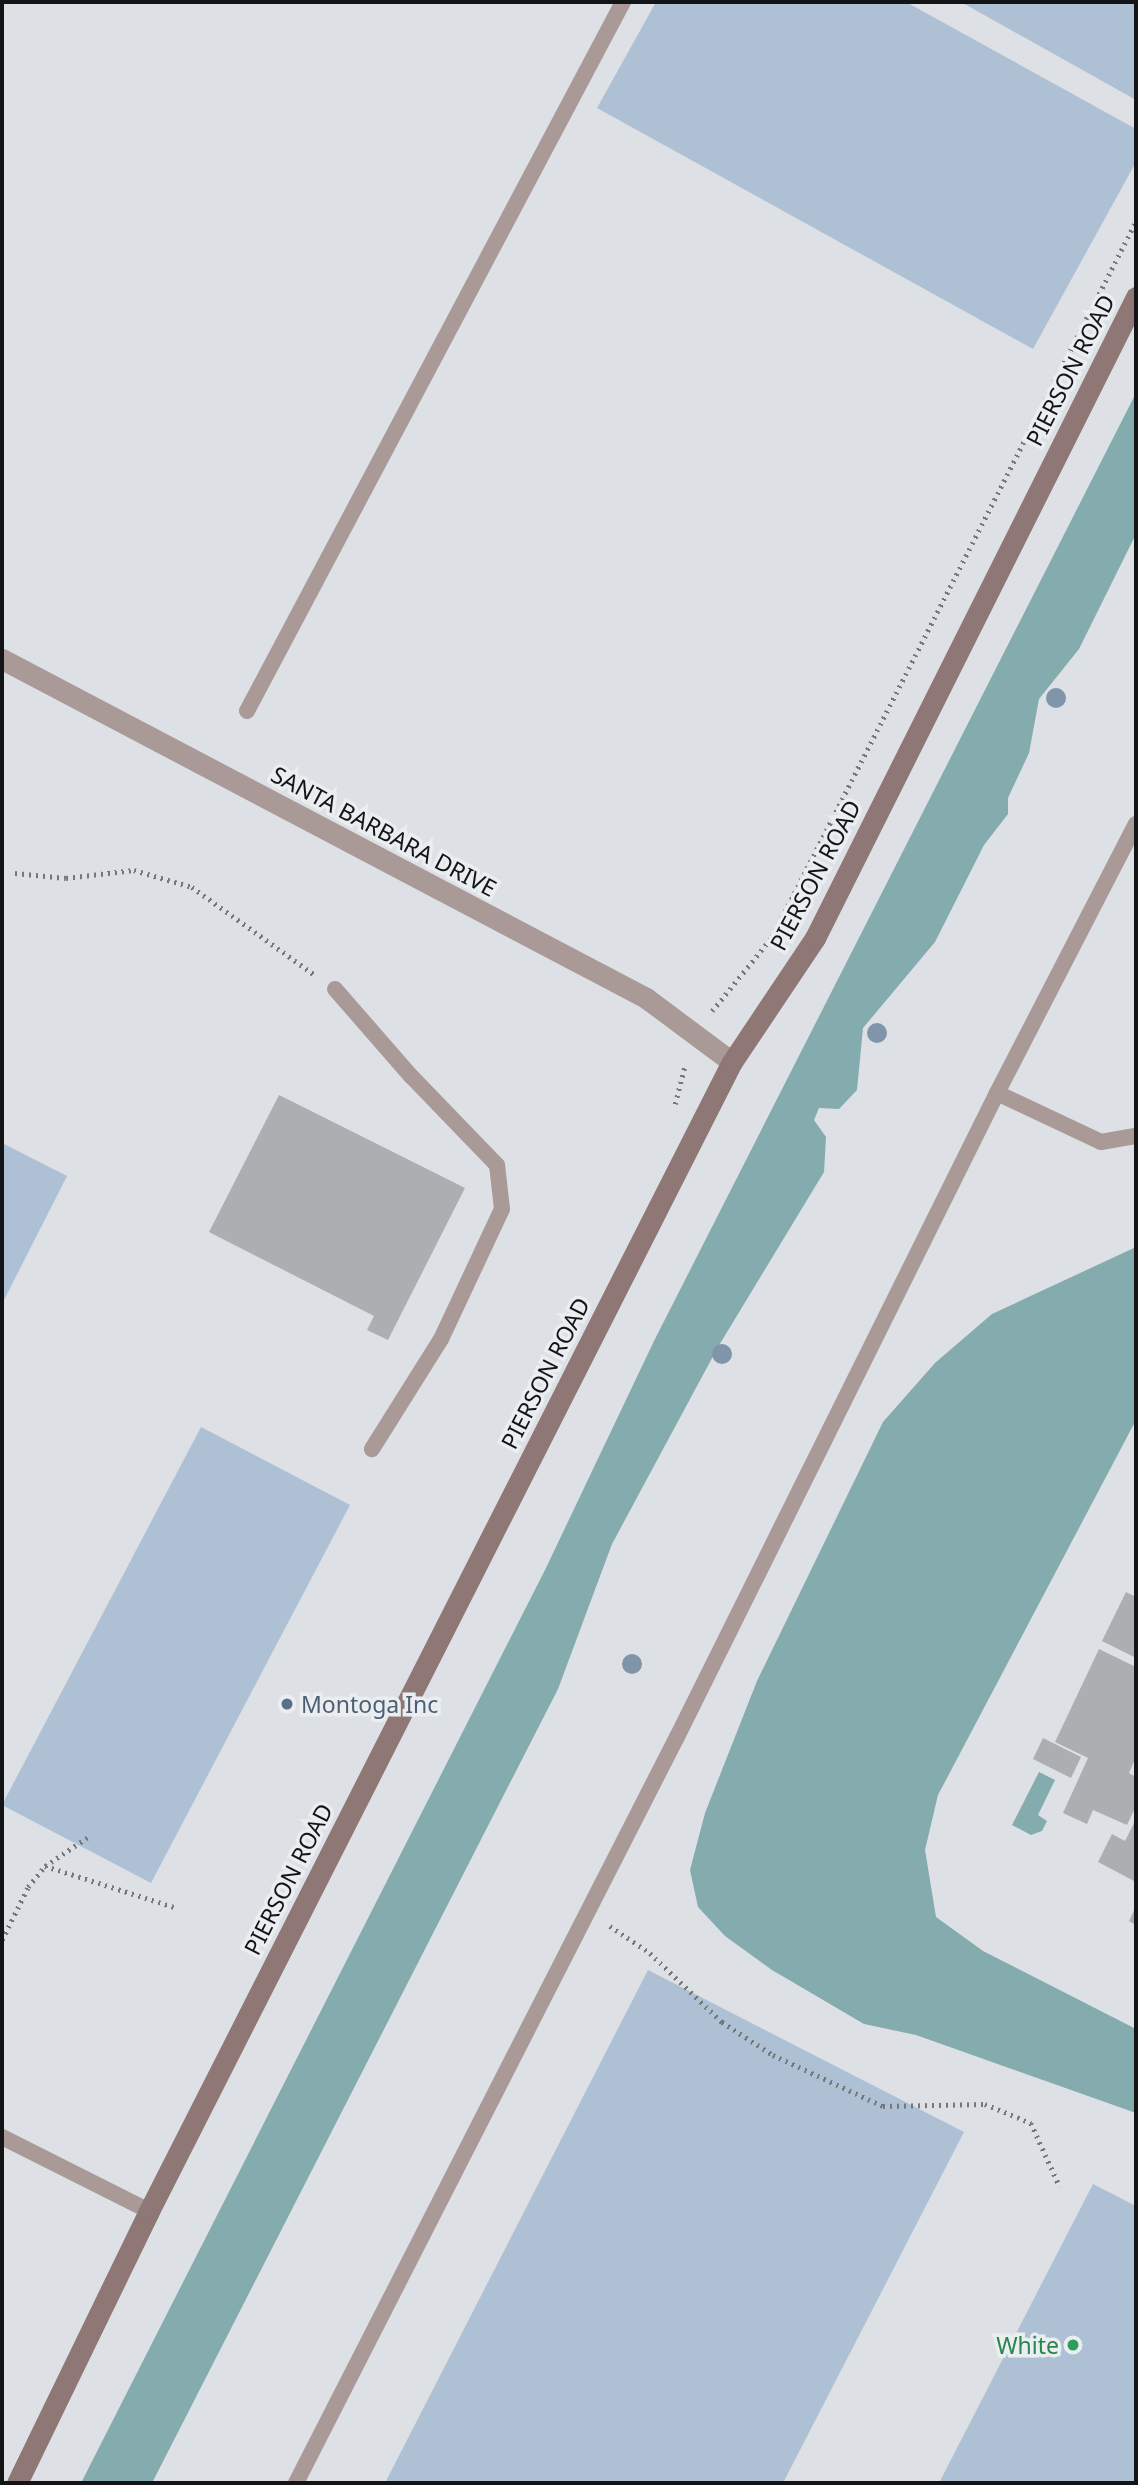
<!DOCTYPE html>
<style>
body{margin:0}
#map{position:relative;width:1138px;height:2485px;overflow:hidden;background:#dde0e4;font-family:"Noto Sans",sans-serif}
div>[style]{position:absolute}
.green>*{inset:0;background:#aec0d4}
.water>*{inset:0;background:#84abad}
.building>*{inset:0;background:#acafb2}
.path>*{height:4.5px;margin-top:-2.25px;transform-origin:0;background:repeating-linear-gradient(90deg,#757779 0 2px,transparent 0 7px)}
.lane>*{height:16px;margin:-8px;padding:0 8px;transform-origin:8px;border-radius:8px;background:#a99997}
.street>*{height:21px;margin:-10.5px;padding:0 10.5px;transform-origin:10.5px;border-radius:10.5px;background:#a99997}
.secondary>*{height:21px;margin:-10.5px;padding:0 10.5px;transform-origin:10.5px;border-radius:10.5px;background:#8e7774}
.trees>*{width:20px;height:20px;margin:-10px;border-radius:50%;background:#8094aa}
.dots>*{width:19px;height:19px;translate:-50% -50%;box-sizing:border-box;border:4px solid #ebeef1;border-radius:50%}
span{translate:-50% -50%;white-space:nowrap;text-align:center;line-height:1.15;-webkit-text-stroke:7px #ebeef1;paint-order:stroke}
.street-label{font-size:23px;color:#131415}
.service-label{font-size:23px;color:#4e5e75}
.left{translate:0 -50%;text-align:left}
.leisure-label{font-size:23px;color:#27864d}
.right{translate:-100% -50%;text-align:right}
.frame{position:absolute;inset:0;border:4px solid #131415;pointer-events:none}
</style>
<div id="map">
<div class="green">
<div style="clip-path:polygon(656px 2px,906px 2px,1136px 129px,1136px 162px,1033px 349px,597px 108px)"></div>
<div style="clip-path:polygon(961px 2px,1136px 2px,1136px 100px)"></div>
<div style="clip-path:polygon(2px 1143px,67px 1176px,2px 1304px)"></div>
<div style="clip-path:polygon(201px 1427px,350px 1505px,151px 1883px,2px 1805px)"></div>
<div style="clip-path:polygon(648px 1970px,964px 2132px,783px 2483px,385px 2483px)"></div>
<div style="clip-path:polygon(1093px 2184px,1136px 2206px,1136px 2483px,939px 2483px)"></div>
</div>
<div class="water">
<div style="clip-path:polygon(1136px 393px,1136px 534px,1079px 649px,1039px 699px,1029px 753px,1008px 798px,1008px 814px,984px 845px,935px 942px,863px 1028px,857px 1090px,839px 1109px,819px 1108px,814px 1120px,826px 1137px,824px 1172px,718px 1347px,612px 1544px,558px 1689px,152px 2483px,81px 2483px,545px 1570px,654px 1341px)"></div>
<div style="clip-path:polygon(1136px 1247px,1136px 1420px,938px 1795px,925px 1850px,936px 1917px,983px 1951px,1136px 2029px,1136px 2113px,916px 2035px,864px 2024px,772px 1970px,725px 1936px,698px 1907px,690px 1870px,705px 1813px,757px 1681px,883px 1422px,935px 1363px,992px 1314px)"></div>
<div style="clip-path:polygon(1039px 1772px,1055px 1780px,1038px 1815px,1047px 1821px,1042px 1831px,1031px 1835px,1012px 1825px)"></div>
</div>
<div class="building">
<div style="clip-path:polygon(279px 1095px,465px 1188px,388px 1340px,367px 1330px,374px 1316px,209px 1232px)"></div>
<div style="clip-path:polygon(1126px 1592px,1136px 1597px,1136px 1658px,1102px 1641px)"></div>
<div style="clip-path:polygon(1099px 1649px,1136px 1667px,1136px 1757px,1129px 1773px,1136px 1777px,1136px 1806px,1127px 1825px,1093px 1810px,1087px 1824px,1063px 1813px,1088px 1758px,1055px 1742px)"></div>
<div style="clip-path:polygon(1043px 1738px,1081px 1757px,1071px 1778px,1033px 1759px)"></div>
<div style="clip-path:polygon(1136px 1819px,1136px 1882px,1098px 1862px,1112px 1834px,1125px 1841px)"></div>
<div style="clip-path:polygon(1136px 1906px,1136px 1925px,1129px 1921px)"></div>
</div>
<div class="path">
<div style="left:15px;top:873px;width:51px;rotate:5.6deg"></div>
<div style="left:66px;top:878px;width:68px;rotate:-6.7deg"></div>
<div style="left:134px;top:870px;width:60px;rotate:16.3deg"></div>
<div style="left:192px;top:887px;width:151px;rotate:35.6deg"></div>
<div style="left:712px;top:1011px;width:95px;rotate:-51deg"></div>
<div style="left:772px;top:937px;width:803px;rotate:-63.05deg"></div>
<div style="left:675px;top:1104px;width:40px;rotate:-75.6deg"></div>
<div style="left:45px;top:1866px;width:135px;rotate:17.6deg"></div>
<div style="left:610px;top:1926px;width:48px;rotate:34deg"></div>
<div style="left:650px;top:1953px;width:100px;rotate:43.8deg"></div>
<div style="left:722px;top:2022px;width:61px;rotate:32.9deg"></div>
<div style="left:773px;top:2055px;width:121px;rotate:24.9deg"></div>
<div style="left:883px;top:2106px;width:102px;rotate:-1.1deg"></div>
<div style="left:985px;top:2104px;width:50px;rotate:22.4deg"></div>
<div style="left:1031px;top:2123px;width:70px;rotate:65.6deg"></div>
<div style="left:2px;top:1940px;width:59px;rotate:-63.9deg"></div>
<div style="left:28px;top:1887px;width:27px;rotate:-51deg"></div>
<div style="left:45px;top:1866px;width:52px;rotate:-34deg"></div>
</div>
<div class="lane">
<div style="left:247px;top:711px;width:803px;rotate:-62.06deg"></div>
<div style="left:335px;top:989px;width:116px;rotate:48.9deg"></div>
<div style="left:411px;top:1076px;width:124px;rotate:46deg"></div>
<div style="left:497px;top:1165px;width:44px;rotate:83.5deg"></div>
<div style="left:502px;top:1209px;width:144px;rotate:115.1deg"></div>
<div style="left:441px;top:1339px;width:130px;rotate:122.1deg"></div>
<div style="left:997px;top:1093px;width:115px;rotate:25.2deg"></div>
<div style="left:1101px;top:1142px;width:36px;rotate:-10deg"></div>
<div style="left:2px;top:2137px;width:165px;rotate:26.7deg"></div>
<div style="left:296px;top:2483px;width:838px;rotate:-62.95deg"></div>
<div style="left:677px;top:1737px;width:719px;rotate:-63.58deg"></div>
<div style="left:997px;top:1093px;width:303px;rotate:-62.7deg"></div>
</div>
<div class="street">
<div style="left:2px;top:659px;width:728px;rotate:27.76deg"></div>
<div style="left:646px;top:998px;width:107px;rotate:36.7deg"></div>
</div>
<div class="secondary">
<div style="left:17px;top:2483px;width:302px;rotate:-64.1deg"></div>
<div style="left:149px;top:2211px;width:1288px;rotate:-63.1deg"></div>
<div style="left:732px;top:1062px;width:149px;rotate:-56.2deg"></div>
<div style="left:815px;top:938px;width:717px;rotate:-63.4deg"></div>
</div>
<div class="trees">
<div style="left:1056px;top:698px"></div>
<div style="left:877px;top:1033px"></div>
<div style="left:722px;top:1354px"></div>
<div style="left:632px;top:1664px"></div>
</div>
<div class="dots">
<div style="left:287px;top:1704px;background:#5c6f8a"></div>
<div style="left:1073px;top:2345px;background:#2e9e5b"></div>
</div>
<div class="street-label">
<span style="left:1070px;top:370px;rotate:-63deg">PIERSON ROAD</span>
<span style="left:384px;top:831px;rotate:28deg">SANTA BARBARA DRIVE</span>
<span style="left:815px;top:875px;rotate:-62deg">PIERSON ROAD</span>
<span style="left:545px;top:1373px;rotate:-63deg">PIERSON ROAD</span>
<span style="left:288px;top:1879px;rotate:-63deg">PIERSON ROAD</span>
</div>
<div class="service-label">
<span class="left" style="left:301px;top:1704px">Montoga Inc</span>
</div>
<div class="leisure-label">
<span class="right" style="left:1059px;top:2345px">White</span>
</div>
<div class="frame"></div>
</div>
